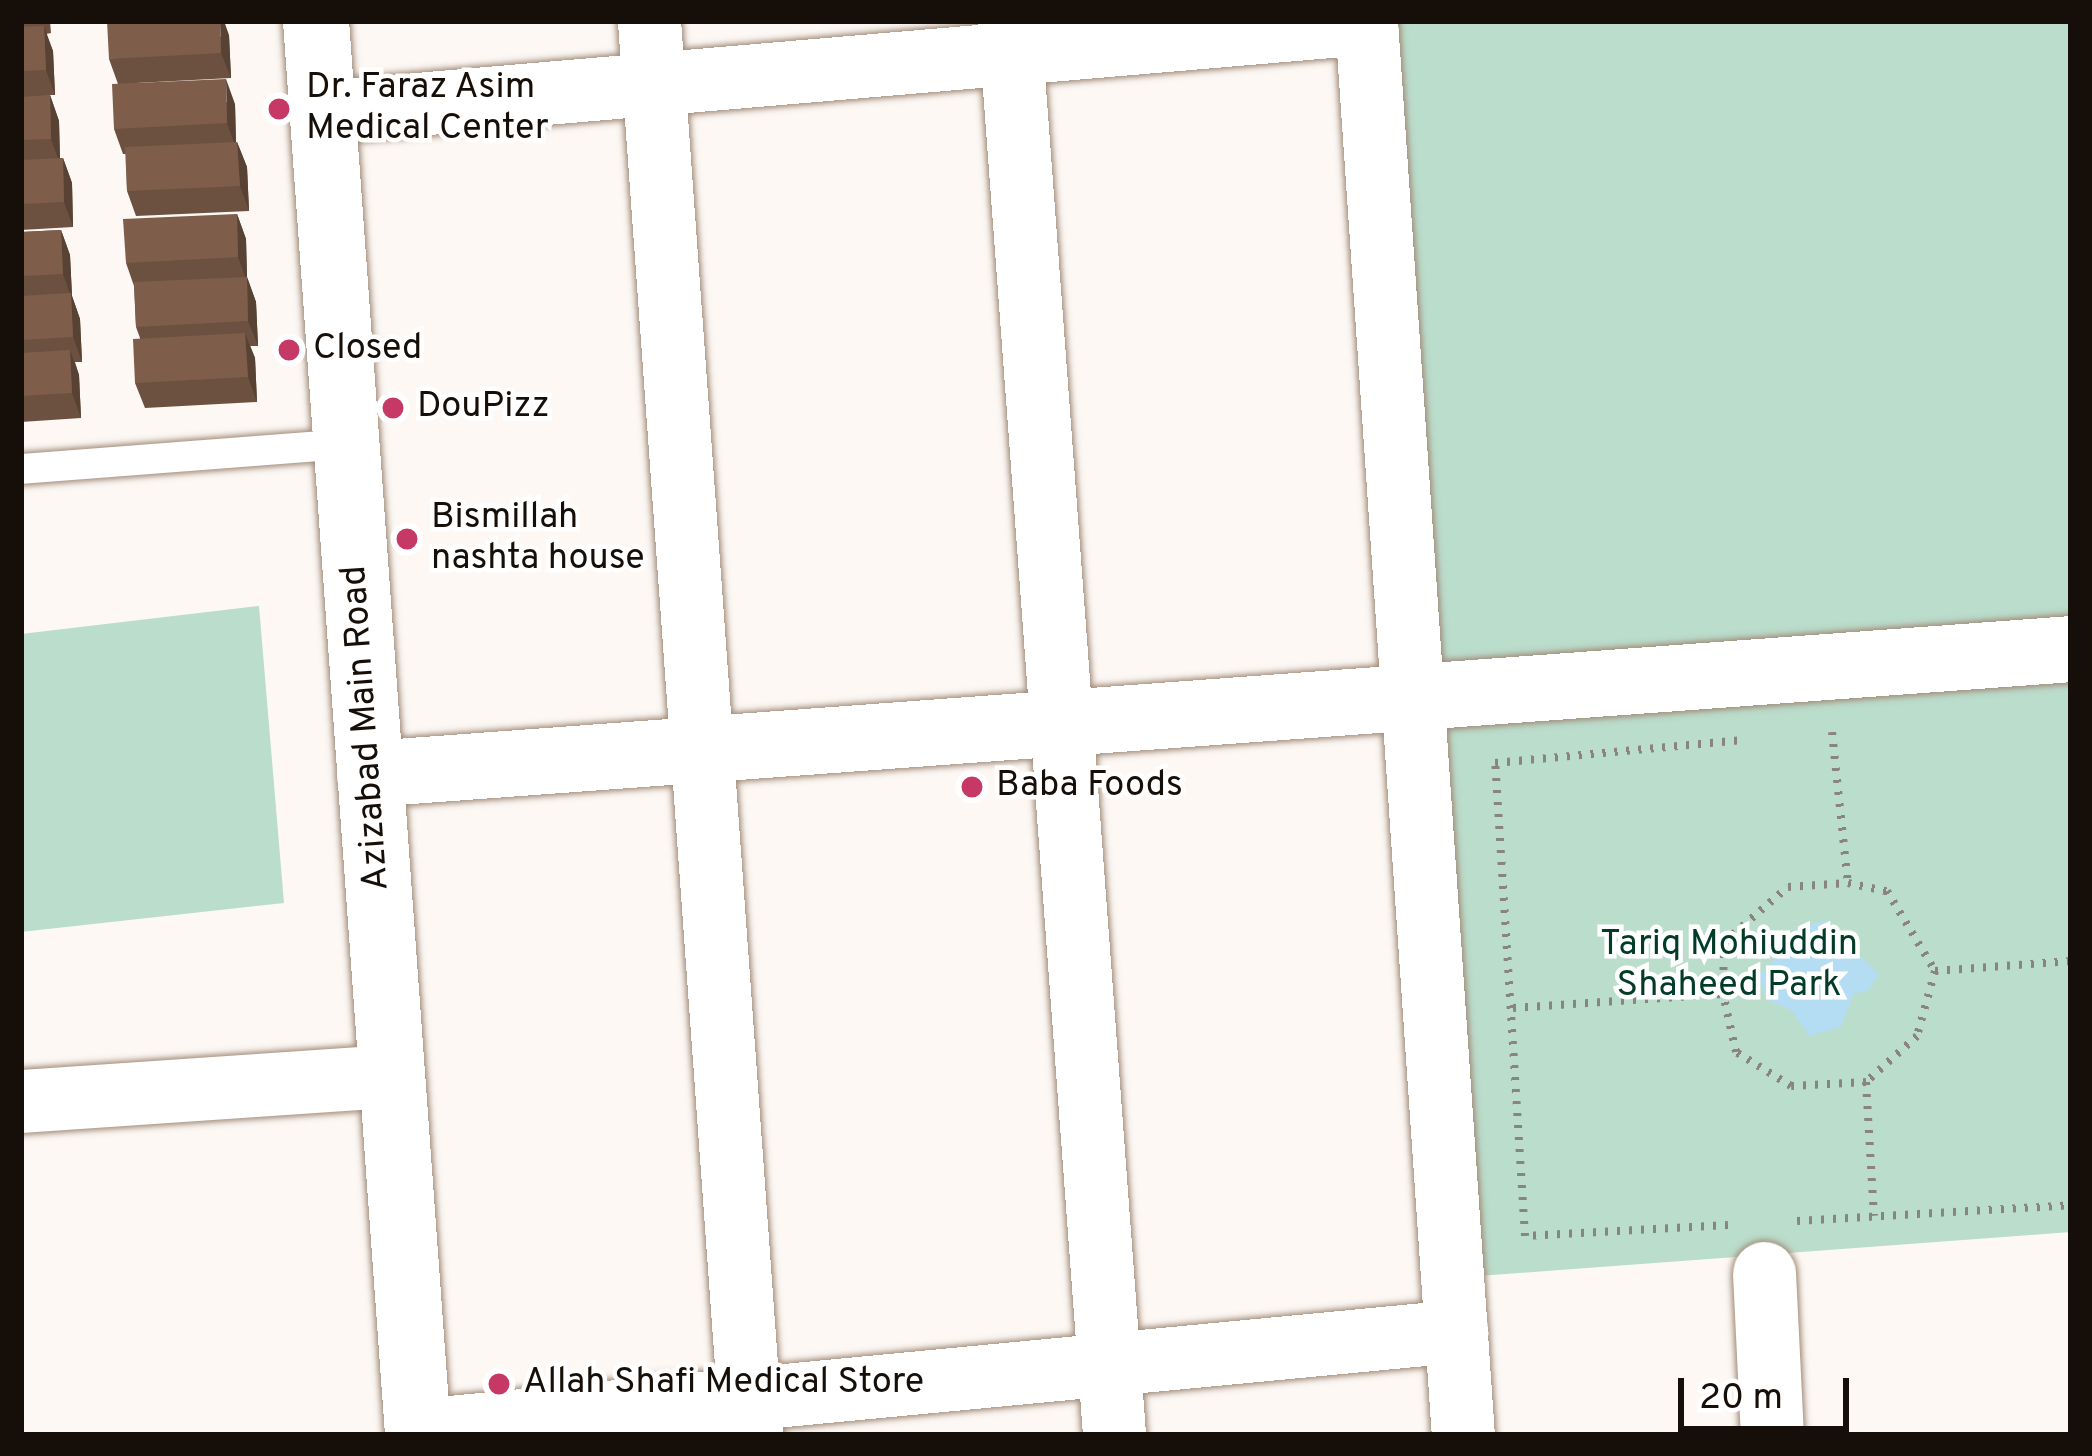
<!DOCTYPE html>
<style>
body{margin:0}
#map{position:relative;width:2092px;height:1456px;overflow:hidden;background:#fdf8f4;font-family:Overpass,sans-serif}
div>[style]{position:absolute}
.green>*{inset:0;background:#bdc}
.water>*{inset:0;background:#b4dcf2}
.path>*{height:8px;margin-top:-4px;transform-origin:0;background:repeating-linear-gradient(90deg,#8a847f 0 3px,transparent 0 12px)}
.roads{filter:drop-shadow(0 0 3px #a28c7a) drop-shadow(0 0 3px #a28c7a)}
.service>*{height:30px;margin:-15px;padding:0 15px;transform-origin:15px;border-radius:15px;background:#fff}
.minor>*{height:63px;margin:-31.5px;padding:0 31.5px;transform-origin:31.5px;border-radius:31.5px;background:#fff}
.tertiary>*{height:66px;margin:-33px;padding:0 33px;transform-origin:33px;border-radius:33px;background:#fff}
.wall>*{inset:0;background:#6c5140}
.shaded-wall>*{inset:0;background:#584234}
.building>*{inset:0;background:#7e5e4b}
.dots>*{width:33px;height:33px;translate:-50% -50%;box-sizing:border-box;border:6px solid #fff;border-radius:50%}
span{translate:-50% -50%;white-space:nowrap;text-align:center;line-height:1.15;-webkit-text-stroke:9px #fff;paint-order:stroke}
.poi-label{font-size:36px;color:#160e08}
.left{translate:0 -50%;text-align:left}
.street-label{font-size:36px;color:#160e08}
.park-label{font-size:36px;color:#023b28}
.frame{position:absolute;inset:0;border:24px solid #160e08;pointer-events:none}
.scale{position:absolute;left:1678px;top:1378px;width:171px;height:54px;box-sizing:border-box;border:6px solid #160e08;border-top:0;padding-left:15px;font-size:36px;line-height:42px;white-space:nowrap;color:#160e08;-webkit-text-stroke:9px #fff;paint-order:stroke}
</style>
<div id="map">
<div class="green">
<div style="clip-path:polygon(1366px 21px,2071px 21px,2071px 1232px,1452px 1278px)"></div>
<div style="clip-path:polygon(259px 606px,284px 903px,21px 932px,21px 634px)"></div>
</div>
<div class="water">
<div style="clip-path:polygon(1825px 921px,1845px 956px,1862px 957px,1879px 975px,1867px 992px,1854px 993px,1841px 1027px,1809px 1036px,1792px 1011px,1766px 999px,1758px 976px,1809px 924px)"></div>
</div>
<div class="path">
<div style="left:1832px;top:732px;width:152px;rotate:84deg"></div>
<div style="left:1848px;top:883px;width:40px;rotate:12deg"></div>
<div style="left:1887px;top:891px;width:93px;rotate:59deg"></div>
<div style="left:1935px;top:971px;width:67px;rotate:105.5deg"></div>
<div style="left:1917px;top:1036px;width:69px;rotate:138deg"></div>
<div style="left:1866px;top:1082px;width:75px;rotate:176.9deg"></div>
<div style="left:1791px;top:1086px;width:65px;rotate:-148.3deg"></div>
<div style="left:1736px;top:1052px;width:59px;rotate:-102.6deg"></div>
<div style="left:1723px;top:994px;width:52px;rotate:-88.9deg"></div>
<div style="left:1724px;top:942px;width:84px;rotate:-40.7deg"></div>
<div style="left:1788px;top:887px;width:60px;rotate:-3.8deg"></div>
<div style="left:1935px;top:971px;width:136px;rotate:-4.2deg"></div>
<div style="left:1513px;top:1008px;width:210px;rotate:-3.8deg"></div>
<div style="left:1866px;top:1082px;width:134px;rotate:86.6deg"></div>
<div style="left:1797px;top:1221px;width:274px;rotate:-3.3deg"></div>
<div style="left:1728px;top:1225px;width:203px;rotate:176.9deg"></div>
<div style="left:1525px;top:1236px;width:474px;rotate:-93.6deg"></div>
<div style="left:1495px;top:763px;width:249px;rotate:-5.3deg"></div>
</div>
<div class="roads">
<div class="service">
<div style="left:21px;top:469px;width:326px;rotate:-4.4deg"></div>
</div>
<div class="minor">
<div style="left:649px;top:21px;width:1418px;rotate:85.87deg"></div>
<div style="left:1009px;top:21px;width:1418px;rotate:85.75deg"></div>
<div style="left:1366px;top:21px;width:1417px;rotate:86.08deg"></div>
<div style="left:323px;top:112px;width:1047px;rotate:-4.88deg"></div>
<div style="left:21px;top:1101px;width:372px;rotate:-3.9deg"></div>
<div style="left:1764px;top:1273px;width:162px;rotate:87.2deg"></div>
<div style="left:418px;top:1430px;width:1043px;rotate:-5.45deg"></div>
</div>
<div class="tertiary">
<div style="left:316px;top:21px;width:1418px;rotate:85.87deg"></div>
<div style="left:370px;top:774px;width:1706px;rotate:-4.2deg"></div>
</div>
</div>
<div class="wall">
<div style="clip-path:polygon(21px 21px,50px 21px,51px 33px,46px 34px,53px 51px,55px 95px,50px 95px,59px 121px,60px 158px,63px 158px,72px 183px,73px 227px,21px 230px)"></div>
<div style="clip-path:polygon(229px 35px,231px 78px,136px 83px,235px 104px,236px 142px,237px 142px,247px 167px,249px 211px,136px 216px,127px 191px,126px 154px,123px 154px,114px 129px,118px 84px,109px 59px)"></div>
<div style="clip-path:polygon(237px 214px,246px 239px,247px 277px,256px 302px,258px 346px,250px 346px,255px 358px,257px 402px,145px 408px,135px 383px,140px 338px,136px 327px,134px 286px,126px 263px)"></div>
<div style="clip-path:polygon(61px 230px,70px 255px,72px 296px,80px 319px,82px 362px,75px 362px,79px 375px,81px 418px,21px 422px,21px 232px)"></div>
</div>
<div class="shaded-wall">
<div style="clip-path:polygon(220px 21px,224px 21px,229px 35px,231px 78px,221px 53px)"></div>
<div style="clip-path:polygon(44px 26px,53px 51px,55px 95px,46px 70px)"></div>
<div style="clip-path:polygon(226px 79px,235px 104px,236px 148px,227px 123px)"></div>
<div style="clip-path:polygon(50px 95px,59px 121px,60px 164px,51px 139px)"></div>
<div style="clip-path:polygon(237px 142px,247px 167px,249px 211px,240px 186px)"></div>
<div style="clip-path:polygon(63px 158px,72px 183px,73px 227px,64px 202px)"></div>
<div style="clip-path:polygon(237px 214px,246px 239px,247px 277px,256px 302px,258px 346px,248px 321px,247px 282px,238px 257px)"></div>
<div style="clip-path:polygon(61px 230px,70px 255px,72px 296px,80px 319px,82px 362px,73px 337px,71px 297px,63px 274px)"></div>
<div style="clip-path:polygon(245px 333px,255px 358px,257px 402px,248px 377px)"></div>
<div style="clip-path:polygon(70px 350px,79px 375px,81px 418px,72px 393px)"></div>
</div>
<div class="building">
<div style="clip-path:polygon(107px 21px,220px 21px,221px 53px,109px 59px)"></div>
<div style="clip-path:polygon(44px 26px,46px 70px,21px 71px,21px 27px)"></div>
<div style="clip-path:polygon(226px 79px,227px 123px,114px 129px,112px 84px)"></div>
<div style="clip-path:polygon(50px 95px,51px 139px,21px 140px,21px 97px)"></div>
<div style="clip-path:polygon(237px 142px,240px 186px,127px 191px,125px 147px)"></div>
<div style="clip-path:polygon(63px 158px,64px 202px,21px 204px,21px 160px)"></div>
<div style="clip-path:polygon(237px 214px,238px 257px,126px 263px,123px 219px)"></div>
<div style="clip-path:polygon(61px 230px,63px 274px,21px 276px,21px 232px)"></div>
<div style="clip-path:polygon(247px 277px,248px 321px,136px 327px,134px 282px)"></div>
<div style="clip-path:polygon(71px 293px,73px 337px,21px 340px,21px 296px)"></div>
<div style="clip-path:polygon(245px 333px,248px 377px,135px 383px,133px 339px)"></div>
<div style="clip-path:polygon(70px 350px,72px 393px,21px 396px,21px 353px)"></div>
</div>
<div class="dots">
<div style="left:279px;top:109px;background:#c63967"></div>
<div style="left:289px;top:350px;background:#c63967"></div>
<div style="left:393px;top:408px;background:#c63967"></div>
<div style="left:407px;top:539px;background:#c63967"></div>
<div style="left:972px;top:787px;background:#c63967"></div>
<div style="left:499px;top:1384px;background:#c63967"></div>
</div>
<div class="poi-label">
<span class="left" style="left:306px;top:109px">Dr. Faraz Asim<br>Medical Center</span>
<span class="left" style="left:313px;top:350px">Closed</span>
<span class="left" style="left:417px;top:408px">DouPizz</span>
<span class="left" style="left:431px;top:539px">Bismillah<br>nashta house</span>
<span class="left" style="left:996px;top:787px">Baba Foods</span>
<span class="left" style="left:523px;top:1384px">Allah Shafi Medical Store</span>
</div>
<div class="street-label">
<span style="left:367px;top:728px;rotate:-94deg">Azizabad Main Road</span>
</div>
<div class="park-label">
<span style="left:1729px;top:966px">Tariq Mohiuddin<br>Shaheed Park</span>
</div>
<div class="frame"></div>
<div class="scale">20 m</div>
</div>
